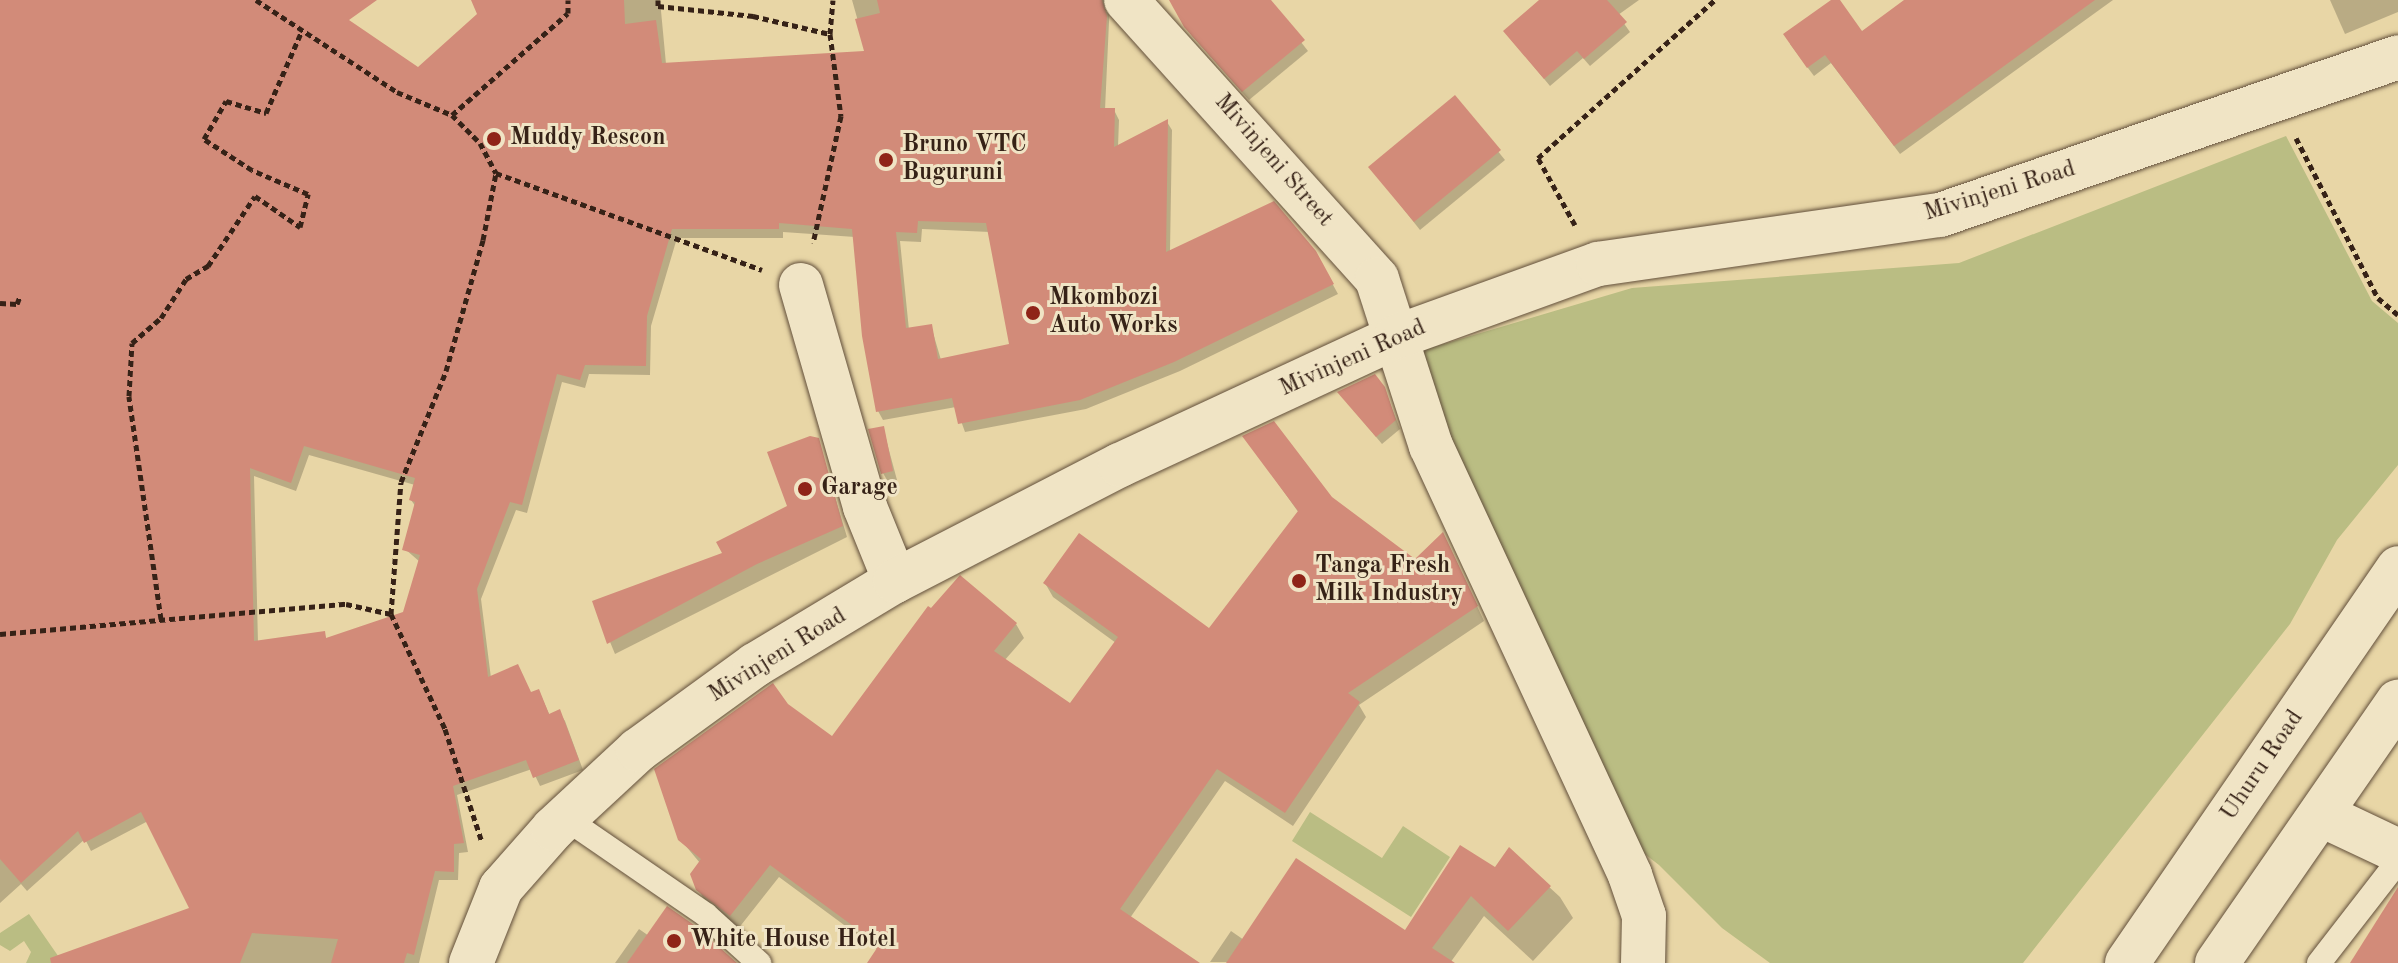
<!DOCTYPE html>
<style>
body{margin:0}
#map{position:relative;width:2398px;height:963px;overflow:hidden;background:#e8d6a6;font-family:"Old Standard TT",serif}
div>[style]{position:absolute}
.green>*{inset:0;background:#babd83}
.shadow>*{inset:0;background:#0003}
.building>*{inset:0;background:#d28b79}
.path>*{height:5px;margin-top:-2.5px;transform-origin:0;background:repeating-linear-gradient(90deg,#362217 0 6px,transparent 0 10px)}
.roads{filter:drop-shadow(0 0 2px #624f3b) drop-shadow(0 0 2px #624f3b)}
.lane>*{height:24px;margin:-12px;padding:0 12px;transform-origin:12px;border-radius:12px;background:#f0e4c5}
.street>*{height:44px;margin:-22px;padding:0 22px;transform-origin:22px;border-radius:22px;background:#f0e4c5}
.secondary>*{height:44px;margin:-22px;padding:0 22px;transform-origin:22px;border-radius:22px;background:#f0e4c5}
.dots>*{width:22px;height:22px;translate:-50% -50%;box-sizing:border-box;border:4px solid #f0e4c5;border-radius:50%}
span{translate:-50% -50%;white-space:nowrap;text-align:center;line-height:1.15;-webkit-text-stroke:6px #f0e4c5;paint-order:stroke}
.poi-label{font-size:24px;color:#362217;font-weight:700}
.left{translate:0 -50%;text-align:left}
.street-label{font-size:24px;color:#362217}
</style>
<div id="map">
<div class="green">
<div style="clip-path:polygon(2286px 136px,2372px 301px,2398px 323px,2398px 465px,2337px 540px,2290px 624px,2023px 963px,1770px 963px,1722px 928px,1659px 865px,1598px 818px,1403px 356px,1632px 288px,1959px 263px)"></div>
<div style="clip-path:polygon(1310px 812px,1382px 858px,1403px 826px,1450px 857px,1411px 917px,1292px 841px)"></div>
<div style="clip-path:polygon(29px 914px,63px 963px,26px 963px,31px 952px,24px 941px,10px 951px,0 945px,0 933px)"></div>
</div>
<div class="shadow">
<div style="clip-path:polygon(evenodd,0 0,315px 0,418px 69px,496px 0,660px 0,666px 64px,867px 53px,852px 0,1110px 0,1105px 110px,1114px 110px,1119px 120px,1118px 147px,1167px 122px,1172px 130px,1170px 252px,1315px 252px,1338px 294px,1180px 371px,1086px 409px,965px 432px,956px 407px,883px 420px,878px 411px,855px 237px,783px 232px,783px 238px,677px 238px,651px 326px,650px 375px,589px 374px,585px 388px,562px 382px,527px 513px,516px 510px,481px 599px,491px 678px,531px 694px,539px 691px,550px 716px,559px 712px,565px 721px,583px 770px,540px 786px,532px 769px,457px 795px,468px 852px,459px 853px,458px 880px,439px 880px,419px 963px,68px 963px,192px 909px,148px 821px,91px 851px,85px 839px,27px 891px,21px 884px,0 903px,0 0,922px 229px,990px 232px,1012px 345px,941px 360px,931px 326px,909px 330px,900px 241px,921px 242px,922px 229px,0 0,309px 455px,415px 485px,411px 500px,416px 507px,405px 549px,420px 562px,404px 614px,327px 640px,324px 633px,258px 643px,254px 476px,296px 491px,309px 455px)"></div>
<div style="clip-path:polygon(1171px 0,1268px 0,1308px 51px,1249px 100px,1192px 36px)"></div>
<div style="clip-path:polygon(1542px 0,1639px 0,1618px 15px,1630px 32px,1590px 66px,1583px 58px,1550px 86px,1505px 32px)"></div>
<div style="clip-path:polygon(1834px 0,1862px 34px,1907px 0,2113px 0,1900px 154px,1831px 63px,1814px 76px,1790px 44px)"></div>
<div style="clip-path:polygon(2330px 0,2398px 0,2398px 12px,2345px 34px)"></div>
<div style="clip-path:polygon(1455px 98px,1505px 160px,1420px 230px,1371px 168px)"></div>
<div style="clip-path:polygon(1384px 388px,1400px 429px,1382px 444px,1339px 393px)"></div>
<div style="clip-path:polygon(883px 428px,897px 480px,888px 482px,883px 473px)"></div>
<div style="clip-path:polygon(1245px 437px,1415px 561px,1450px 548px,1484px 621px,1359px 705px,1366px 717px,1293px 826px,1225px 781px,1130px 918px,1191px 963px,884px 963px,878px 950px,779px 877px,738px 929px,707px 904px,698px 889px,700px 863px,680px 839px,787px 706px,832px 739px,1016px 624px,1024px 638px,1004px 661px,1070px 706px,1116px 643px,1053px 597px,1045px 583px,1209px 631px,1299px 513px)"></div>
<div style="clip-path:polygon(818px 440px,847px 537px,615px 654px,594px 603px,725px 554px,790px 507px)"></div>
<div style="clip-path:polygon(1509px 850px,1560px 897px,1573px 918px,1533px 961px,1484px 916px,1450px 963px,1210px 962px,1231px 931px,1244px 940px,1405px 933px,1496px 870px)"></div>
<div style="clip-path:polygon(639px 929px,649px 936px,730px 963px,615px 963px)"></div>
</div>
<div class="building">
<div style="clip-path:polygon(evenodd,0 0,377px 0,349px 20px,418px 67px,477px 14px,471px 0,624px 0,625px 24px,656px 20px,662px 63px,864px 51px,855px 19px,880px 13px,877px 0,1102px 0,1107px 16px,1100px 108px,1115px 108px,1114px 147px,1168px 119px,1166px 252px,1274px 201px,1316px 251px,1334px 284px,1174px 362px,1080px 400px,958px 424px,952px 398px,876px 412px,862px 336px,852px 229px,779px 223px,779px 229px,672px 229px,647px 316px,646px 366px,585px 365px,580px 380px,557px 374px,522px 505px,510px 502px,477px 589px,488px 677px,518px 664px,531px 692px,539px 689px,549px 714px,560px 709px,579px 760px,533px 778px,526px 760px,453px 786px,464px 843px,454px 844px,454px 872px,435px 871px,414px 955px,407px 953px,404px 963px,331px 963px,338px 939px,252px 933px,240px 963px,51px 963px,50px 958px,189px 908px,141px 812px,84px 843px,78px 831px,21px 883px,0 859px,0 0,918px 221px,986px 223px,1009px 344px,938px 359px,932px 324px,906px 328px,896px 232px,917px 233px,918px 221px,0 0,304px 446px,415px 478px,409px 500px,415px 502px,402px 550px,420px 555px,403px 612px,326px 638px,325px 631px,254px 641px,250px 468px,291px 483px,304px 446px)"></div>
<div style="clip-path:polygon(1169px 0,1271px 0,1305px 40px,1242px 92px,1184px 27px)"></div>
<div style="clip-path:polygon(1539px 0,1607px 0,1627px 22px,1584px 59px,1577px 51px,1544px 79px,1503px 31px)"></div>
<div style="clip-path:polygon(1831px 0,1840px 0,1862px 31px,1904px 0,2095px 0,1894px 146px,1825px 55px,1807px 68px,1783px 34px)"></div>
<div style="clip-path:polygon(1455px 95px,1501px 150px,1414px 222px,1368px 167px)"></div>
<div style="clip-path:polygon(1375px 374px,1385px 387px,1396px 420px,1376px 437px,1337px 392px)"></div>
<div style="clip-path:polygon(1274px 421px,1332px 497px,1415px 559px,1443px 532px,1478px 606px,1348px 693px,1360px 702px,1285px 813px,1217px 769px,1120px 909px,1200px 963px,867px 963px,879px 945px,770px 865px,730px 916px,696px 890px,690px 874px,701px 859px,678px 840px,654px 769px,773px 683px,788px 704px,832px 736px,928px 606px,931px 608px,960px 575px,1017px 623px,994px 651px,1070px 703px,1118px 637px,1043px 583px,1079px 533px,1209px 628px,1298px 511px,1242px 436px)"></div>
<div style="clip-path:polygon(884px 426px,893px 471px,881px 474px,868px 429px)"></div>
<div style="clip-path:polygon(810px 436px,819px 438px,843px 526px,757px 564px,607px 644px,592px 601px,722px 553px,716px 542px,787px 506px,767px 452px)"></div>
<div style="clip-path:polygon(1460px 845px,1495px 867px,1509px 847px,1551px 886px,1508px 931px,1471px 896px,1432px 948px,1455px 963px,1226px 963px,1296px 858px,1405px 930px)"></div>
<div style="clip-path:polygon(2398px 887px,2398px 963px,2350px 963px)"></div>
<div style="clip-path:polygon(667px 906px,697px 927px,737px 963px,627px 963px)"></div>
</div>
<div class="path">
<div style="left:256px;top:0;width:168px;rotate:33.1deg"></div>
<div style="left:397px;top:92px;width:60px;rotate:22.7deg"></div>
<div style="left:452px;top:115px;width:40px;rotate:45deg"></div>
<div style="left:480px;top:143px;width:34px;rotate:62deg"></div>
<div style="left:496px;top:173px;width:283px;rotate:20deg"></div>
<div style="left:658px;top:0;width:6px;rotate:90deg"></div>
<div style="left:658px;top:6px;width:96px;rotate:6deg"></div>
<div style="left:753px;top:16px;width:79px;rotate:13.2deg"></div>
<div style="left:830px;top:34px;width:83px;rotate:82.4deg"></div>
<div style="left:841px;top:116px;width:130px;rotate:102.4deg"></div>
<div style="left:830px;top:34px;width:34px;rotate:-85deg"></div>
<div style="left:452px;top:115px;width:154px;rotate:-41.3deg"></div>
<div style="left:568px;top:13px;width:13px;rotate:-90deg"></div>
<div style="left:2296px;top:138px;width:180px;rotate:62.9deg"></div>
<div style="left:2378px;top:298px;width:26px;rotate:40deg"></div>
<div style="left:1575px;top:225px;width:77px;rotate:-118.9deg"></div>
<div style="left:1538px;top:158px;width:237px;rotate:-41.8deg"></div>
<div style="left:0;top:303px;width:17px;rotate:3deg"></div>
<div style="left:17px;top:304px;width:9px;rotate:-69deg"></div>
<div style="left:391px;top:614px;width:132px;rotate:-85.7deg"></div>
<div style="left:401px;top:482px;width:120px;rotate:-67.9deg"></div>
<div style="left:446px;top:371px;width:136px;rotate:-74.2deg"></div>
<div style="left:483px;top:240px;width:68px;rotate:-79deg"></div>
<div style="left:161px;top:619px;width:225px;rotate:-98.2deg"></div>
<div style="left:129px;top:396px;width:53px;rotate:-86.8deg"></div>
<div style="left:132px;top:343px;width:38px;rotate:-41deg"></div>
<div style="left:161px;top:318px;width:46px;rotate:-57.3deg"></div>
<div style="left:186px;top:279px;width:26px;rotate:-31deg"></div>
<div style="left:208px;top:266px;width:84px;rotate:-56.1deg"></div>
<div style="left:255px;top:196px;width:55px;rotate:34.6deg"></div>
<div style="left:300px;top:227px;width:34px;rotate:-76deg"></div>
<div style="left:308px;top:194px;width:61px;rotate:-156.8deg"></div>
<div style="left:252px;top:170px;width:57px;rotate:-147.1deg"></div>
<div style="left:204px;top:139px;width:44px;rotate:-59.9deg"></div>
<div style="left:226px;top:101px;width:42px;rotate:16.7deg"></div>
<div style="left:266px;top:113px;width:87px;rotate:-66.4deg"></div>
<div style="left:0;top:634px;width:347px;rotate:-5deg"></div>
<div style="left:346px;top:604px;width:46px;rotate:12.5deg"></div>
<div style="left:391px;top:614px;width:127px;rotate:64.8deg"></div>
<div style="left:445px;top:729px;width:119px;rotate:71.9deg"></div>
</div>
<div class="roads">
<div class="lane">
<div style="left:565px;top:818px;width:171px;rotate:34.5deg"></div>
<div style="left:706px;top:915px;width:72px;rotate:42.2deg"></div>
<div style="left:2319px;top:963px;width:129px;rotate:-52.2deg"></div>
</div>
<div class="street">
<div style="left:1126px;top:0;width:375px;rotate:48deg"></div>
<div style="left:1377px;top:279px;width:176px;rotate:72.1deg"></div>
<div style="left:1431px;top:446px;width:473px;rotate:65.1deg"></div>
<div style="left:1630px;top:875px;width:43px;rotate:71.1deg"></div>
<div style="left:1644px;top:916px;width:47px;rotate:91.2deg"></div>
<div style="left:801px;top:285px;width:231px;rotate:73.9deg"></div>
<div style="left:865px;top:507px;width:80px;rotate:67.9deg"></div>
<div style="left:2322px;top:815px;width:84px;rotate:25.3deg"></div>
<div style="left:471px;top:963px;width:81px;rotate:-68.2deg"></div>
<div style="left:501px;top:888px;width:79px;rotate:-48.6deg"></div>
<div style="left:553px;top:829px;width:116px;rotate:-42.9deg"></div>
<div style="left:638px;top:750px;width:145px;rotate:-36deg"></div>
<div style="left:755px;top:665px;width:163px;rotate:-31deg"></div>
<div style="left:895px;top:581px;width:253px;rotate:-27.3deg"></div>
<div style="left:1120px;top:465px;width:304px;rotate:-24.9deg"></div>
<div style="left:1396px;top:337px;width:215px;rotate:-19.9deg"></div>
<div style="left:1598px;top:264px;width:345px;rotate:-8.2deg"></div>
<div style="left:1940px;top:215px;width:484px;rotate:-19deg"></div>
</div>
<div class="secondary">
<div style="left:2127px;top:963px;width:479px;rotate:-55.5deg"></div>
<div style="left:2217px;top:963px;width:318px;rotate:-55.3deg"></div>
</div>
</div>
<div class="dots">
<div style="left:494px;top:139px;background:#8f2418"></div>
<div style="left:886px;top:160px;background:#8f2418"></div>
<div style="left:1033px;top:313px;background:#8f2418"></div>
<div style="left:805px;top:489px;background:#8f2418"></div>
<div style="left:1299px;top:581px;background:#8f2418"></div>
<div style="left:674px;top:941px;background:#8f2418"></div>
</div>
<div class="poi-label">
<span class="left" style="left:510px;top:139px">Muddy Rescon</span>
<span class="left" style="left:902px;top:160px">Bruno VTC<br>Buguruni</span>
<span class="left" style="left:1049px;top:313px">Mkombozi<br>Auto Works</span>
<span class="left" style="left:821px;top:489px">Garage</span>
<span class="left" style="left:1315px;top:581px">Tanga Fresh<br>Milk Industry</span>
<span class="left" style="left:690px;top:941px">White House Hotel</span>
</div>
<div class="street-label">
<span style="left:1273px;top:161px;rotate:49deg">Mivinjeni Street</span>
<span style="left:2000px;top:192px;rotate:-17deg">Mivinjeni Road</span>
<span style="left:1353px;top:359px;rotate:-24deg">Mivinjeni Road</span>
<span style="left:778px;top:656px;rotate:-32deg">Mivinjeni Road</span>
<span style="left:2263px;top:766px;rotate:-56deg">Uhuru Road</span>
</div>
</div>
